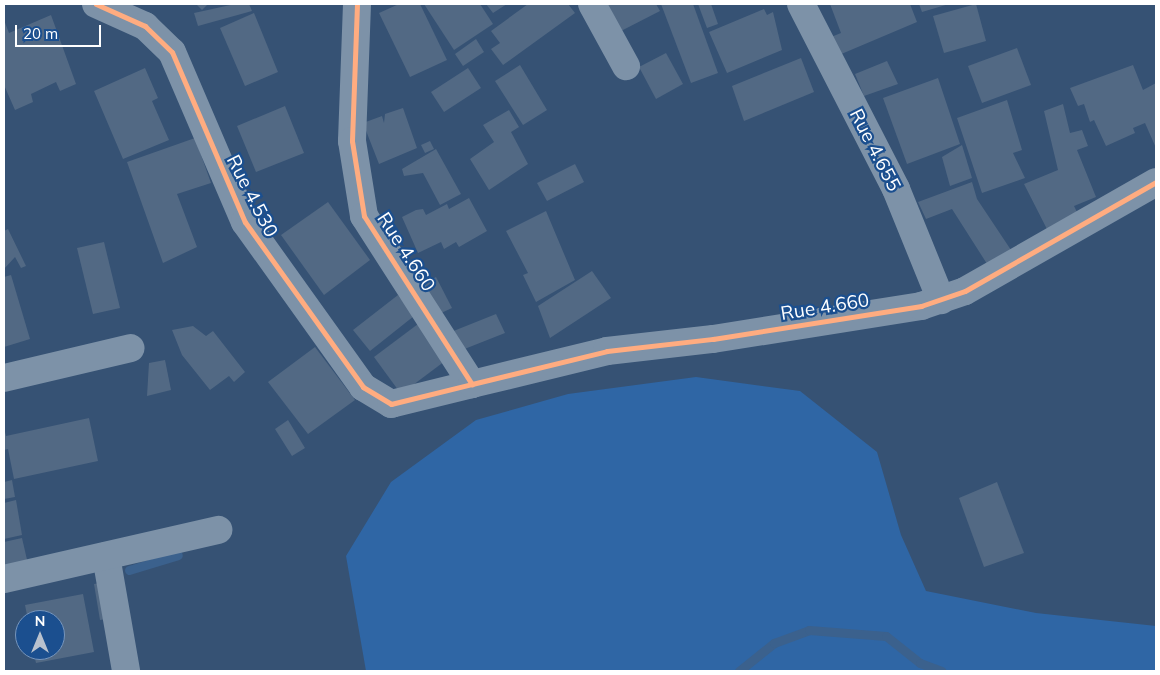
<!DOCTYPE html>
<style>
body{margin:0}
#map{position:relative;width:1160px;height:675px;overflow:hidden;background:#365274;font-family:Mulish,sans-serif}
div>[style]{position:absolute}
.green>*{inset:0;background:#2f66a5}
.stream>*{height:9px;margin:-4.5px;padding:0 4.5px;transform-origin:4.5px;border-radius:4.5px;background:#3b618d}
.building>*{inset:0;background:#526984}
.street>*{height:28px;margin:-14px;padding:0 14px;transform-origin:14px;border-radius:14px;background:#7d92a8}
.cycleway>*{height:5px;margin:-2.5px;padding:0 2.5px;transform-origin:2.5px;border-radius:2.5px;background:#ffac80}
span{translate:-50% -50%;white-space:nowrap;text-align:center;line-height:1.15;-webkit-text-stroke:4.5px #1b4f8f;paint-order:stroke}
.street-label{font-size:19px;color:#fff}
.frame{position:absolute;inset:0;border:5px solid #fff;pointer-events:none}
.north{position:absolute;left:15px;top:610px;width:50px;height:50px;box-sizing:border-box;background:#1b4f8f;border:1px solid #7695bc;border-radius:50%;rotate:0deg;font-size:14px;font-weight:700;line-height:20px;text-align:center;color:#fff}
.north::after{content:'';display:block;margin:auto;width:18px;height:22px;background:#b9c2ce;clip-path:polygon(50% 0,100% 100%,50% 72%,0 100%)}
.scale{position:absolute;left:15px;top:25px;width:86px;height:22px;box-sizing:border-box;border:2px solid #fff;border-top:0;padding-left:6px;font-size:15px;line-height:18px;white-space:nowrap;color:#fff;-webkit-text-stroke:4px #1b4f8f;paint-order:stroke}
</style>
<div id="map">
<div class="green">
<div style="clip-path:polygon(696px 377px,800px 391px,877px 452px,901px 535px,926px 591px,1036px 613px,1156px 626px,1156px 671px,366px 671px,346px 556px,391px 482px,476px 420px,568px 394px)"></div>
</div>
<div class="stream">
<div style="left:129px;top:570px;width:51px;rotate:-17deg"></div>
<div style="left:739px;top:671px;width:45px;rotate:-38.7deg"></div>
<div style="left:774px;top:643px;width:37px;rotate:-20deg"></div>
<div style="left:809px;top:630px;width:77px;rotate:4.5deg"></div>
<div style="left:886px;top:636px;width:43px;rotate:38.5deg"></div>
<div style="left:920px;top:663px;width:23px;rotate:20deg"></div>
</div>
<div class="building">
<div style="clip-path:polygon(196px 4px,208px 4px,202px 10px)"></div>
<div style="clip-path:polygon(235px 4px,249px 4px,252px 11px,198px 26px,194px 13px)"></div>
<div style="clip-path:polygon(399px 4px,420px 4px,447px 60px,410px 77px,379px 13px)"></div>
<div style="clip-path:polygon(424px 4px,480px 4px,493px 24px,454px 50px)"></div>
<div style="clip-path:polygon(486px 4px,507px 4px,493px 13px)"></div>
<div style="clip-path:polygon(528px 4px,568px 4px,575px 13px,503px 65px,491px 49px,500px 43px,491px 31px)"></div>
<div style="clip-path:polygon(608px 4px,656px 4px,660px 11px,621px 31px)"></div>
<div style="clip-path:polygon(661px 4px,693px 4px,718px 73px,691px 83px)"></div>
<div style="clip-path:polygon(698px 4px,711px 4px,718px 24px,707px 28px)"></div>
<div style="clip-path:polygon(830px 4px,910px 4px,917px 22px,839px 55px,831px 37px,841px 33px)"></div>
<div style="clip-path:polygon(919px 4px,949px 4px,922px 12px)"></div>
<div style="clip-path:polygon(976px 4px,986px 41px,944px 53px,933px 16px)"></div>
<div style="clip-path:polygon(764px 9px,767px 15px,773px 12px,782px 50px,727px 73px,709px 32px)"></div>
<div style="clip-path:polygon(254px 13px,278px 72px,245px 86px,220px 28px)"></div>
<div style="clip-path:polygon(51px 15px,76px 84px,60px 91px,56px 82px,31px 94px,33px 102px,15px 110px,4px 85px,4px 20px,9px 33px)"></div>
<div style="clip-path:polygon(476px 39px,484px 52px,463px 66px,455px 54px)"></div>
<div style="clip-path:polygon(1017px 48px,1031px 85px,982px 103px,968px 66px)"></div>
<div style="clip-path:polygon(666px 53px,683px 84px,656px 99px,639px 67px)"></div>
<div style="clip-path:polygon(801px 58px,814px 92px,744px 121px,732px 86px)"></div>
<div style="clip-path:polygon(887px 61px,898px 84px,864px 96px,855px 74px)"></div>
<div style="clip-path:polygon(520px 65px,547px 110px,523px 125px,495px 81px)"></div>
<div style="clip-path:polygon(1133px 65px,1143px 90px,1156px 83px,1156px 148px,1145px 123px,1133px 128px,1135px 133px,1106px 146px,1094px 120px,1090px 122px,1084px 104px,1078px 106px,1070px 88px)"></div>
<div style="clip-path:polygon(145px 68px,158px 98px,152px 101px,169px 140px,123px 159px,94px 91px)"></div>
<div style="clip-path:polygon(468px 68px,481px 88px,444px 112px,431px 92px)"></div>
<div style="clip-path:polygon(938px 78px,960px 144px,907px 164px,883px 98px)"></div>
<div style="clip-path:polygon(1007px 100px,1022px 150px,1013px 153px,1025px 178px,982px 193px,957px 118px)"></div>
<div style="clip-path:polygon(1063px 104px,1070px 133px,1082px 130px,1088px 146px,1077px 150px,1096px 197px,1074px 206px,1078px 214px,1052px 239px,1024px 184px,1058px 170px,1044px 111px)"></div>
<div style="clip-path:polygon(285px 106px,304px 153px,256px 172px,237px 126px)"></div>
<div style="clip-path:polygon(403px 108px,417px 148px,379px 164px,363px 123px,382px 116px,384px 123px,385px 114px)"></div>
<div style="clip-path:polygon(509px 110px,519px 127px,511px 132px,528px 164px,489px 190px,470px 159px,494px 142px,483px 125px)"></div>
<div style="clip-path:polygon(195px 138px,211px 183px,177px 194px,197px 247px,163px 263px,127px 162px)"></div>
<div style="clip-path:polygon(430px 141px,434px 149px,425px 153px,421px 145px)"></div>
<div style="clip-path:polygon(962px 145px,972px 178px,950px 186px,942px 157px)"></div>
<div style="clip-path:polygon(436px 149px,461px 194px,440px 205px,423px 173px,404px 176px,402px 169px)"></div>
<div style="clip-path:polygon(575px 164px,584px 182px,547px 201px,537px 183px)"></div>
<div style="clip-path:polygon(972px 182px,977px 199px,1013px 253px,989px 267px,952px 209px,926px 219px,918px 202px)"></div>
<div style="clip-path:polygon(469px 198px,487px 231px,459px 247px,456px 242px,444px 249px,441px 242px,418px 253px,402px 217px,416px 210px,423px 209px,426px 215px,447px 204px,449px 209px)"></div>
<div style="clip-path:polygon(328px 202px,370px 260px,324px 295px,281px 235px)"></div>
<div style="clip-path:polygon(546px 211px,575px 280px,536px 302px,523px 275px,528px 273px,506px 231px)"></div>
<div style="clip-path:polygon(8px 229px,26px 266px,21px 268px,15px 257px,4px 269px,4px 231px)"></div>
<div style="clip-path:polygon(104px 242px,120px 308px,93px 314px,77px 248px)"></div>
<div style="clip-path:polygon(592px 271px,611px 298px,550px 338px,538px 306px)"></div>
<div style="clip-path:polygon(11px 275px,30px 339px,4px 347px,4px 277px)"></div>
<div style="clip-path:polygon(436px 277px,452px 308px,439px 314px,424px 284px)"></div>
<div style="clip-path:polygon(398px 295px,414px 316px,370px 351px,353px 330px)"></div>
<div style="clip-path:polygon(496px 314px,505px 333px,462px 350px,451px 332px)"></div>
<div style="clip-path:polygon(418px 324px,445px 361px,401px 394px,374px 357px)"></div>
<div style="clip-path:polygon(193px 326px,206px 336px,213px 331px,245px 372px,234px 382px,229px 376px,210px 390px,182px 355px,172px 330px)"></div>
<div style="clip-path:polygon(315px 347px,355px 400px,308px 434px,268px 382px)"></div>
<div style="clip-path:polygon(165px 360px,171px 390px,147px 396px,149px 363px)"></div>
<div style="clip-path:polygon(89px 418px,98px 461px,14px 479px,8px 449px,4px 450px,4px 428px,6px 436px)"></div>
<div style="clip-path:polygon(288px 420px,305px 448px,292px 456px,275px 429px)"></div>
<div style="clip-path:polygon(12px 480px,15px 497px,4px 499px,4px 482px)"></div>
<div style="clip-path:polygon(997px 482px,1024px 553px,984px 567px,959px 498px)"></div>
<div style="clip-path:polygon(16px 500px,22px 535px,4px 539px,4px 503px)"></div>
<div style="clip-path:polygon(22px 538px,28px 564px,4px 569px,4px 542px)"></div>
<div style="clip-path:polygon(106px 582px,112px 618px,100px 620px,94px 584px)"></div>
<div style="clip-path:polygon(83px 594px,94px 652px,36px 663px,33px 650px,55px 650px,55px 620px,28px 620px,25px 605px)"></div>
</div>
<div class="street">
<div style="left:96px;top:4px;width:54px;rotate:24.2deg"></div>
<div style="left:145px;top:26px;width:37px;rotate:44deg"></div>
<div style="left:172px;top:52px;width:185px;rotate:66.8deg"></div>
<div style="left:245px;top:222px;width:203px;rotate:54.4deg"></div>
<div style="left:363px;top:387px;width:33px;rotate:31deg"></div>
<div style="left:391px;top:404px;width:83px;rotate:-13.9deg"></div>
<div style="left:357px;top:4px;width:137px;rotate:92.1deg"></div>
<div style="left:352px;top:141px;width:76px;rotate:80.9deg"></div>
<div style="left:364px;top:216px;width:200px;rotate:57.3deg"></div>
<div style="left:472px;top:384px;width:139px;rotate:-13.7deg"></div>
<div style="left:607px;top:351px;width:107px;rotate:-6.5deg"></div>
<div style="left:713px;top:339px;width:211px;rotate:-9deg"></div>
<div style="left:921px;top:306px;width:46px;rotate:-18.8deg"></div>
<div style="left:965px;top:291px;width:220px;rotate:-29.7deg"></div>
<div style="left:592px;top:4px;width:71px;rotate:61.3deg"></div>
<div style="left:801px;top:4px;width:208px;rotate:62.8deg"></div>
<div style="left:896px;top:189px;width:120px;rotate:67.9deg"></div>
<div style="left:4px;top:378px;width:130px;rotate:-13.3deg"></div>
<div style="left:106px;top:556px;width:117px;rotate:80.1deg"></div>
<div style="left:4px;top:579px;width:220px;rotate:-12.9deg"></div>
</div>
<div class="cycleway">
<div style="left:96px;top:4px;width:54px;rotate:24.2deg"></div>
<div style="left:145px;top:26px;width:37px;rotate:44deg"></div>
<div style="left:172px;top:52px;width:185px;rotate:66.8deg"></div>
<div style="left:245px;top:222px;width:203px;rotate:54.4deg"></div>
<div style="left:363px;top:387px;width:33px;rotate:31deg"></div>
<div style="left:391px;top:404px;width:83px;rotate:-13.9deg"></div>
<div style="left:357px;top:4px;width:137px;rotate:92.1deg"></div>
<div style="left:352px;top:141px;width:76px;rotate:80.9deg"></div>
<div style="left:364px;top:216px;width:200px;rotate:57.3deg"></div>
<div style="left:472px;top:384px;width:139px;rotate:-13.7deg"></div>
<div style="left:607px;top:351px;width:107px;rotate:-6.5deg"></div>
<div style="left:713px;top:339px;width:211px;rotate:-9deg"></div>
<div style="left:921px;top:306px;width:46px;rotate:-18.8deg"></div>
<div style="left:965px;top:291px;width:220px;rotate:-29.7deg"></div>
</div>
<div class="street-label">
<span style="left:875px;top:150px;rotate:63deg">Rue 4.655</span>
<span style="left:252px;top:196px;rotate:63deg">Rue 4.530</span>
<span style="left:406px;top:252px;rotate:57deg">Rue 4.660</span>
<span style="left:825px;top:307px;rotate:-9deg">Rue 4.660</span>
</div>
<div class="frame"></div>
<div class="north">N</div>
<div class="scale">20 m</div>
</div>
